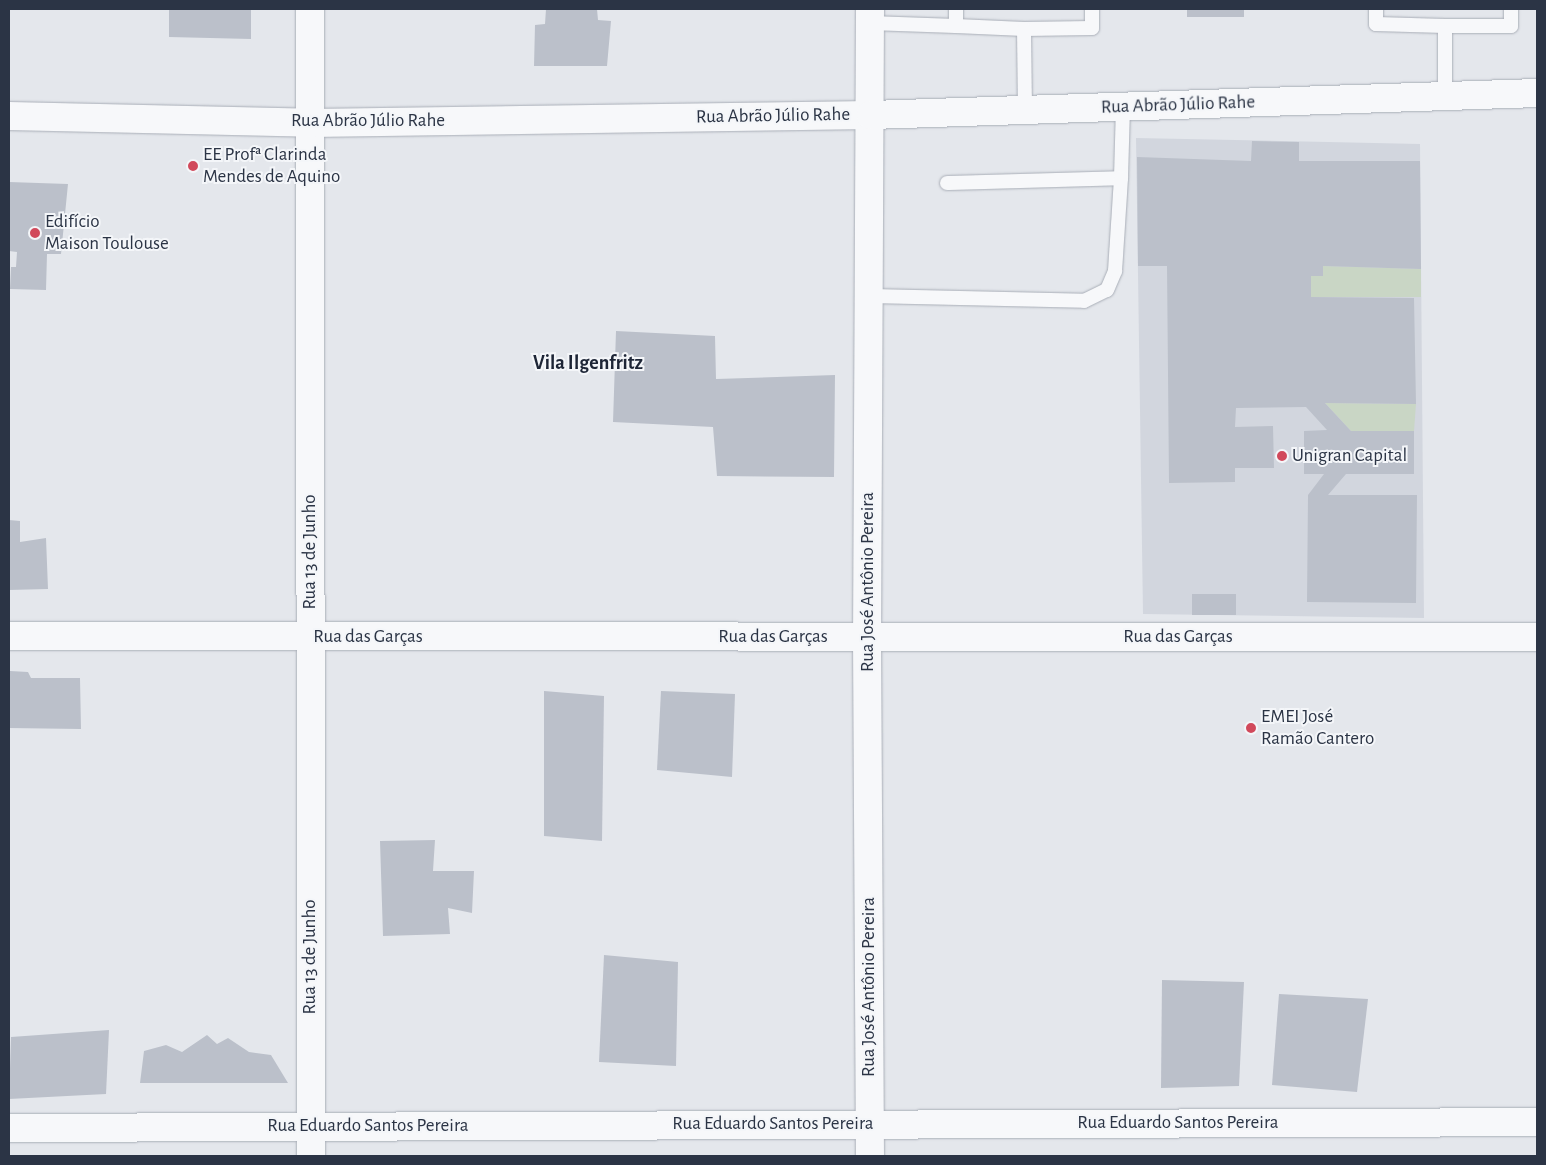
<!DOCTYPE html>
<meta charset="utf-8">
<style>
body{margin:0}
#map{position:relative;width:1546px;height:1165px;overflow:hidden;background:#e4e7ec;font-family:"Alegreya Sans",sans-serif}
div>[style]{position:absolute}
.built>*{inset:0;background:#d2d6de}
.green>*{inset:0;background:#c9d6c5}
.building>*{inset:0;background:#bbc0ca}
.roads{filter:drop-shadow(0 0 1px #a9aeb7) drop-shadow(0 0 1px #a9aeb7)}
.lane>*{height:14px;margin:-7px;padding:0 7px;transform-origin:7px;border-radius:7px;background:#f7f8fa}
.street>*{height:28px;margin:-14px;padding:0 14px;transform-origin:14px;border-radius:14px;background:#f7f8fa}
.dots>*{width:14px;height:14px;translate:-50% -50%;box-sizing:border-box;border:2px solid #f4f6f9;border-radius:50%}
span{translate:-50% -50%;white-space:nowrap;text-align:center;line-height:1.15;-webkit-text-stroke:4px #f4f6f9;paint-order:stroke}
.street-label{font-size:19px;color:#2b3445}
.poi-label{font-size:19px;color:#2b3445}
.left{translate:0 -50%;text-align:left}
.neighbourhood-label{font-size:20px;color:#1d2536;font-weight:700}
.frame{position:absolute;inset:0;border:10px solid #2b3445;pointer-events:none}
</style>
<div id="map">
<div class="built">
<div style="clip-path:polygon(1136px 138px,1420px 144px,1424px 618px,1143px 614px)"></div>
</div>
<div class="green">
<div style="clip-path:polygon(1323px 266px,1421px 269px,1421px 297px,1311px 297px,1311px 276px,1323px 276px)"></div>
<div style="clip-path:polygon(1325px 403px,1416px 404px,1414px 431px,1351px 431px)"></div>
</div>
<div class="building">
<div style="clip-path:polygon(169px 9px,251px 9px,251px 39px,169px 37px)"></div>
<div style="clip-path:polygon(546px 9px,597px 9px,598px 20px,611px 21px,607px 66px,534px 66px,535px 25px,545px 24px)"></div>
<div style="clip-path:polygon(1187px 9px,1244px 9px,1244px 17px,1187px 17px)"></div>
<div style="clip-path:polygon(1252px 141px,1299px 142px,1299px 161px,1420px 161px,1421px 269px,1323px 266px,1323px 276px,1311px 276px,1311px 297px,1414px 298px,1416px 404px,1325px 403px,1351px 431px,1414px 431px,1414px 474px,1346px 474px,1328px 495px,1417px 495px,1416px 603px,1307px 602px,1308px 495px,1324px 474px,1304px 474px,1304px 431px,1327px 430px,1306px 407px,1236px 408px,1235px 427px,1273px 426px,1274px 468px,1235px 468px,1235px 482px,1169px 483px,1167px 266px,1138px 266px,1137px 157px,1251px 161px)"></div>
<div style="clip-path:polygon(9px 182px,68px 184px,61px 254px,47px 254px,46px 290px,10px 289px,11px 267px,16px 267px,17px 252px,9px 251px)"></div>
<div style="clip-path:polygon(616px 331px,715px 336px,716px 379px,835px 375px,834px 477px,717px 476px,713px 427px,613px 422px)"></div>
<div style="clip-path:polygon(9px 520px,20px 521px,20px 542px,46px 538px,48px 589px,9px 590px)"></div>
<div style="clip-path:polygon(1192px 594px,1236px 594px,1236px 615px,1192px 615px)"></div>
<div style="clip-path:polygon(10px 671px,28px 672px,31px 678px,80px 678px,81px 729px,9px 728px)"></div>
<div style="clip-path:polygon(544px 691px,604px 696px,602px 841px,544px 836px)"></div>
<div style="clip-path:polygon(661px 691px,735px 694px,732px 777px,657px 770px)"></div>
<div style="clip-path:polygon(435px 840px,433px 871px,474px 871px,472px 913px,448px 908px,450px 934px,383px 936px,380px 841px)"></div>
<div style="clip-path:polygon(604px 955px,678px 962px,676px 1066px,599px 1062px)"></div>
<div style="clip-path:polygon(1162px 980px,1244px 982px,1239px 1086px,1161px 1088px)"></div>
<div style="clip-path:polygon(1279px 994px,1368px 999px,1357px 1092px,1272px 1085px)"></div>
<div style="clip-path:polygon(109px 1030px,106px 1094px,9px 1099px,11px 1037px)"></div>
<div style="clip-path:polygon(207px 1035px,217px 1044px,228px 1038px,249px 1052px,271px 1055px,288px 1083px,140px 1083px,144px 1051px,166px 1045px,182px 1052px)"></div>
</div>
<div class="roads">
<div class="lane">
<div style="left:956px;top:9px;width:17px;rotate:90deg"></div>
<div style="left:956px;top:26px;width:68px;rotate:2.5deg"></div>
<div style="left:1024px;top:29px;width:68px;rotate:-0.8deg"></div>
<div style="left:1092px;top:28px;width:19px;rotate:-90deg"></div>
<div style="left:1376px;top:9px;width:15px;rotate:90deg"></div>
<div style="left:1376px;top:24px;width:69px;rotate:1.7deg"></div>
<div style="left:1445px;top:26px;width:66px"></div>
<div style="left:1511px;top:26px;width:17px;rotate:-90deg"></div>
<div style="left:870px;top:23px;width:86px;rotate:2deg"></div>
<div style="left:1445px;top:26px;width:70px;rotate:90deg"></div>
<div style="left:1024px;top:29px;width:81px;rotate:89.3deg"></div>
<div style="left:947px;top:183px;width:174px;rotate:-1.6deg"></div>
<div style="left:1121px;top:178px;width:72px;rotate:-88.4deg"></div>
<div style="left:870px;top:296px;width:214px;rotate:1.3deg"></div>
<div style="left:1084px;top:301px;width:25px;rotate:-26deg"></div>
<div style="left:1107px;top:290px;width:21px;rotate:-67deg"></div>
<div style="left:1115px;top:271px;width:93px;rotate:-86.3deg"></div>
</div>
<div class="street">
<div style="left:310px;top:9px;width:1147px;rotate:89.95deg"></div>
<div style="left:870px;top:9px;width:628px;rotate:90.27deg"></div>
<div style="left:867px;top:637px;width:519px;rotate:89.67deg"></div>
<div style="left:9px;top:116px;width:302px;rotate:1.3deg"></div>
<div style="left:311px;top:123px;width:560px;rotate:-0.82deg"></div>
<div style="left:871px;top:115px;width:666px;rotate:-1.89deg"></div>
<div style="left:9px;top:636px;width:1528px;rotate:0.04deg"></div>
<div style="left:9px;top:1128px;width:1528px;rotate:-0.22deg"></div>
</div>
</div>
<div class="dots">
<div style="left:193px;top:166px;background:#d1495b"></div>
<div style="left:35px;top:233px;background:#d1495b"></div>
<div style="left:1282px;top:456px;background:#d1495b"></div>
<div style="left:1251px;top:728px;background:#d1495b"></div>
</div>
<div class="street-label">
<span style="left:1178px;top:105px;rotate:-2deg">Rua Abrão Júlio Rahe</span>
<span style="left:773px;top:116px;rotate:-1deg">Rua Abrão Júlio Rahe</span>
<span style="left:368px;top:121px">Rua Abrão Júlio Rahe</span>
<span style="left:310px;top:552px;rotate:-90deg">Rua 13 de Junho</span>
<span style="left:868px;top:582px;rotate:-90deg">Rua José Antônio Pereira</span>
<span style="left:368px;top:637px">Rua das Garças</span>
<span style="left:773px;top:637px">Rua das Garças</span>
<span style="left:1178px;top:637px">Rua das Garças</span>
<span style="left:310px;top:957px;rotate:-90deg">Rua 13 de Junho</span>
<span style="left:869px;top:987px;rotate:-90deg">Rua José Antônio Pereira</span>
<span style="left:1178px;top:1123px">Rua Eduardo Santos Pereira</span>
<span style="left:773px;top:1124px">Rua Eduardo Santos Pereira</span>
<span style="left:368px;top:1126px">Rua Eduardo Santos Pereira</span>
</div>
<div class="poi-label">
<span class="left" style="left:203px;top:166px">EE Profª Clarinda<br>Mendes de Aquino</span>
<span class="left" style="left:45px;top:233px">Edifício<br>Maison Toulouse</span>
<span class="left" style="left:1292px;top:456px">Unigran Capital</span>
<span class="left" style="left:1261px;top:728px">EMEI José<br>Ramão Cantero</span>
</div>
<div class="neighbourhood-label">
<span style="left:588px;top:363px">Vila Ilgenfritz</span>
</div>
<div class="frame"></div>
</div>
